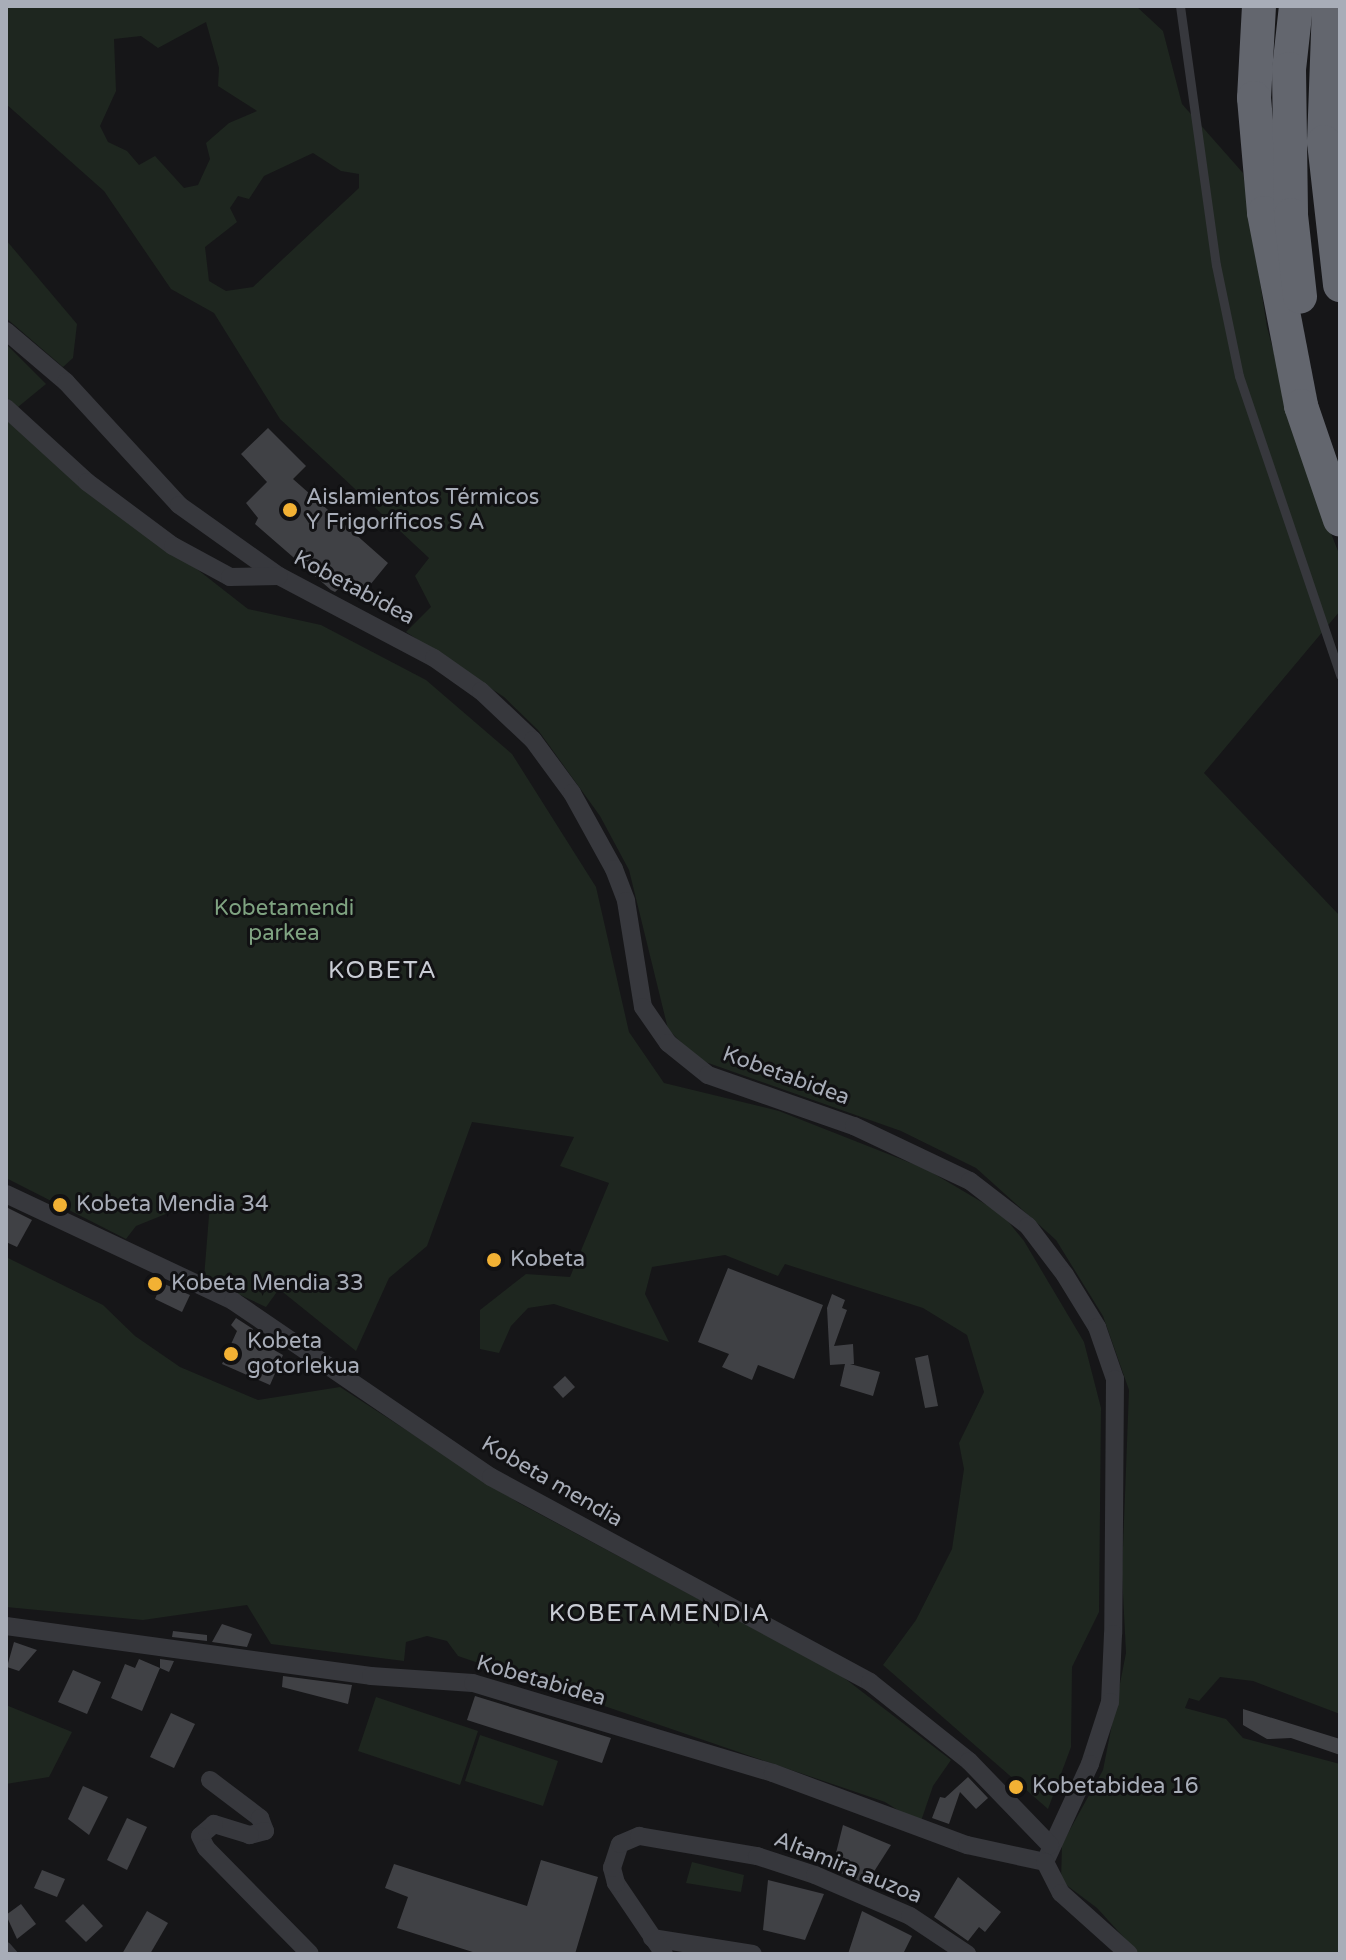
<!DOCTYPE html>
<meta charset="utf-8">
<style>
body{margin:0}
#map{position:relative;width:1346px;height:1960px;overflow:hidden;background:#161618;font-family:"Varela Round",sans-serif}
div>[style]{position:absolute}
.green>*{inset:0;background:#1e261f}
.building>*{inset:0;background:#404145}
.service>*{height:9px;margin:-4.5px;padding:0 4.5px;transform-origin:4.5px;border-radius:4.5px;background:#37383d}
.minor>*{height:18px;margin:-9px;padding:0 9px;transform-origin:9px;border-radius:9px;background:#37383d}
.motorway>*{height:34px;margin:-17px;padding:0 17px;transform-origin:17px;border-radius:17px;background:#63666e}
.dots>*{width:22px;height:22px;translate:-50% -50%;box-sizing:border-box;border:4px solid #111113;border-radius:50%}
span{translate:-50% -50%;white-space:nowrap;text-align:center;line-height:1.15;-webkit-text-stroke:6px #111113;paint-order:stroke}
.poi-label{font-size:22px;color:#a8adb8}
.left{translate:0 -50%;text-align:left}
.street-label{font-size:22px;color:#a8adb8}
.park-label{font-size:22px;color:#7fa381}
.neighbourhood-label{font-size:24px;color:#c9ccd4;letter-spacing:2px}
.frame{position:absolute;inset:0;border:8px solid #a8adb8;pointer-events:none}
</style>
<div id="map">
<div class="green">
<div style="clip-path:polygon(evenodd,6px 6px,1136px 6px,1163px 31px,1182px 104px,1243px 173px,1267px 327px,1305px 468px,1340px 556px,1340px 611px,1204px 773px,1340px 916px,1340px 1714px,1253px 1681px,1220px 1677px,1199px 1701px,1189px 1698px,1185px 1708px,1226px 1719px,1243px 1738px,1340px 1764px,1340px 1954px,1139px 1954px,1097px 1908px,1061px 1881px,1062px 1844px,1103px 1770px,1126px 1653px,1122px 1574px,1129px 1390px,1103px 1316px,1056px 1240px,976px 1168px,901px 1131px,697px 1059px,668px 1029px,629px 870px,600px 816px,538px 730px,504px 697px,406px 632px,431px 607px,415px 576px,429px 558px,280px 419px,214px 313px,171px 289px,104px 191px,6px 104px,6px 6px,206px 22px,219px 68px,218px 86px,257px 111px,229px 123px,206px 143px,210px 159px,198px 185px,184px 188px,155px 156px,139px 165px,127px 151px,108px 142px,100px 126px,116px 91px,114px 39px,141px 36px,158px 48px,206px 22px,6px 6px,313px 153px,341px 171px,359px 174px,359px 188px,253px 287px,226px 291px,209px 281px,205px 247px,237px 222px,230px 208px,238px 196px,249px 199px,264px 176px,313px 153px)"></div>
<div style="clip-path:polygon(6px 240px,77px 324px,73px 358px,63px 367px,6px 318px)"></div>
<div style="clip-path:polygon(6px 344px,46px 384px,18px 407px,6px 397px)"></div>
<div style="clip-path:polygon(6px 420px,248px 609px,321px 625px,426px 680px,512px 754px,596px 887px,629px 1032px,664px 1083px,779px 1111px,926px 1169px,1002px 1214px,1024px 1241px,1084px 1342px,1101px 1408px,1099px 1612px,1072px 1667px,1071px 1747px,1048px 1809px,883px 1665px,916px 1620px,952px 1549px,964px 1469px,959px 1443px,984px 1392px,967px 1335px,923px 1308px,785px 1264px,778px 1276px,725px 1255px,652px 1267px,645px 1294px,669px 1342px,554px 1304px,528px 1308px,511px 1326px,499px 1353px,480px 1349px,480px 1310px,526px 1274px,570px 1277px,609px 1183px,560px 1166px,574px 1137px,472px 1122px,427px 1246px,389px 1278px,356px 1351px,279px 1289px,266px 1307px,204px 1278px,210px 1203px,203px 1199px,136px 1226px,126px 1239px,6px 1178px)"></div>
<div style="clip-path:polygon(6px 1257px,103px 1305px,135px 1336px,180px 1367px,258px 1400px,340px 1387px,519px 1503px,839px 1674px,951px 1760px,933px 1786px,920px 1824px,885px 1802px,458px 1656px,447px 1641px,427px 1636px,406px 1642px,404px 1661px,271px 1644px,247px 1605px,143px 1620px,6px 1607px)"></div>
<div style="clip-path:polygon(376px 1697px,478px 1731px,460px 1785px,358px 1751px)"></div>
<div style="clip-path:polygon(6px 1705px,72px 1732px,49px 1777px,6px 1784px)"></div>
<div style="clip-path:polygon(480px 1735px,558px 1761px,543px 1806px,465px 1781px)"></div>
<div style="clip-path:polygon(692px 1862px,744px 1875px,741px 1892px,686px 1883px)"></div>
</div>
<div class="building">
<div style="clip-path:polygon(268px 428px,306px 466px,293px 479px,388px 563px,361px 596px,346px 582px,335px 592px,331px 590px,255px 524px,258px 518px,246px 503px,267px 482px,241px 454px)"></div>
<div style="clip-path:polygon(6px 1207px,32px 1220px,17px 1247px,6px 1242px)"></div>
<div style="clip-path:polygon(728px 1268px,823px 1305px,794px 1379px,758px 1365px,752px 1380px,722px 1367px,729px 1354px,698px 1342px)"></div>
<div style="clip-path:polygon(162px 1283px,190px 1295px,182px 1312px,155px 1299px)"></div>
<div style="clip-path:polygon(832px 1294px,845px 1300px,842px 1308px,847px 1310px,834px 1346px,853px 1344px,854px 1364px,850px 1364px,880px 1372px,873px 1396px,840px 1386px,845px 1364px,830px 1365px,827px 1308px)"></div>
<div style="clip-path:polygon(236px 1318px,253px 1329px,249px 1336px,283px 1355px,270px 1385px,222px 1364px,237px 1331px,231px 1325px)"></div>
<div style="clip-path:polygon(928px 1355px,938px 1406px,925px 1408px,915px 1358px)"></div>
<div style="clip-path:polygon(565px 1376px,575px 1387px,563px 1398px,553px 1387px)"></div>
<div style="clip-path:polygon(222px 1624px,252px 1634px,247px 1647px,212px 1642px)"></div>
<div style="clip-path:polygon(173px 1631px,207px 1635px,207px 1641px,172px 1637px)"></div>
<div style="clip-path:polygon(14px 1642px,37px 1650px,19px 1671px,7px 1667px)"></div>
<div style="clip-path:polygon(139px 1659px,160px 1668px,160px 1659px,174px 1661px,169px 1672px,160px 1668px,142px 1711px,111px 1698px,125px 1664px,135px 1668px)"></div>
<div style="clip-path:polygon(73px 1670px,101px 1682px,87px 1714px,58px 1702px)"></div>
<div style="clip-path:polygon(283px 1676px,352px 1685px,348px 1704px,282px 1687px)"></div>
<div style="clip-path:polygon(475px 1696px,611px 1738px,602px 1763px,467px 1720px)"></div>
<div style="clip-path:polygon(1243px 1709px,1340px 1739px,1340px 1755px,1291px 1738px,1267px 1739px,1243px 1725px)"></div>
<div style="clip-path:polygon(171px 1713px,195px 1724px,174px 1768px,150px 1757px)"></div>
<div style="clip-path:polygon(968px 1777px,988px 1798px,976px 1809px,960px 1792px,949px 1824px,932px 1818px,940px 1797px,945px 1798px)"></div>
<div style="clip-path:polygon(83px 1786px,108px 1797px,89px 1835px,68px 1819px)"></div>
<div style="clip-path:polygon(127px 1818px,147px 1827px,127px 1870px,107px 1860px)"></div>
<div style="clip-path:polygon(843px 1825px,891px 1845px,866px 1884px,832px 1869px)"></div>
<div style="clip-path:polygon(541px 1860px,598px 1877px,575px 1954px,479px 1954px,397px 1928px,408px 1897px,385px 1888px,394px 1864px,527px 1906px)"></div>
<div style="clip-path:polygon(42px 1870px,65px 1879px,57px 1897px,34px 1888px)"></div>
<div style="clip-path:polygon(958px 1877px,1001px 1912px,985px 1932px,979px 1927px,968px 1941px,934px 1917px)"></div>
<div style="clip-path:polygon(768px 1880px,824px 1894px,805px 1940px,763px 1930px)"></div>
<div style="clip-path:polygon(21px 1904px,36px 1924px,17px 1939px,6px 1915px)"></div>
<div style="clip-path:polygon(83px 1904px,103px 1926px,86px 1942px,65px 1921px)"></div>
<div style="clip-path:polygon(147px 1911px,168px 1923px,150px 1954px,122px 1954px)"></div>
<div style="clip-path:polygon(862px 1911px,912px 1936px,903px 1954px,848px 1954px)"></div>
</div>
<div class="service">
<div style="left:1180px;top:6px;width:261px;rotate:82.1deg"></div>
<div style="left:1216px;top:265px;width:113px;rotate:78.3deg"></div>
<div style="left:1239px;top:376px;width:316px;rotate:71.3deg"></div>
<div style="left:6px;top:1946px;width:11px;rotate:49deg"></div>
</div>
<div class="minor">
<div style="left:6px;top:331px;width:79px;rotate:40.4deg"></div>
<div style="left:66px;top:382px;width:167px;rotate:47.4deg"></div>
<div style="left:179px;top:505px;width:123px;rotate:35.4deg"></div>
<div style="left:279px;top:576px;width:175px;rotate:27.9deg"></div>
<div style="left:434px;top:658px;width:57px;rotate:35.1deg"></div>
<div style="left:481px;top:691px;width:71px;rotate:43.3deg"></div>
<div style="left:533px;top:740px;width:66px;rotate:53.7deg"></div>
<div style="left:572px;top:793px;width:87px;rotate:61.1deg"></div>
<div style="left:614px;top:869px;width:34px;rotate:69deg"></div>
<div style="left:626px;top:901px;width:107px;rotate:80.9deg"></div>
<div style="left:643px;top:1007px;width:44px;rotate:55.2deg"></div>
<div style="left:668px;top:1043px;width:51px;rotate:38.7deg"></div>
<div style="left:708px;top:1075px;width:155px;rotate:19.3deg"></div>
<div style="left:854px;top:1126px;width:128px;rotate:25.4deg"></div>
<div style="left:970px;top:1181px;width:73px;rotate:37.8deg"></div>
<div style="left:1028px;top:1226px;width:61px;rotate:52.9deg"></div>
<div style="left:1065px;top:1275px;width:61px;rotate:58.4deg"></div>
<div style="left:1097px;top:1327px;width:55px;rotate:70.9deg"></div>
<div style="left:1115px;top:1379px;width:255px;rotate:90.4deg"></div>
<div style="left:1113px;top:1634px;width:68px;rotate:92.5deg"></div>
<div style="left:1110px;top:1702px;width:65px;rotate:107.9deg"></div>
<div style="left:1090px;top:1764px;width:108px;rotate:114.7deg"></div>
<div style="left:6px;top:408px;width:110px;rotate:42.4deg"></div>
<div style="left:87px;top:482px;width:107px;rotate:36.7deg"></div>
<div style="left:173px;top:546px;width:65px;rotate:28.5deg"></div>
<div style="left:230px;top:577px;width:49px;rotate:-1.2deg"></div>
<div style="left:6px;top:1194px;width:251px;rotate:25.2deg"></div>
<div style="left:233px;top:1301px;width:312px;rotate:34.3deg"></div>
<div style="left:491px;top:1477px;width:431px;rotate:28.4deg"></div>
<div style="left:870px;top:1682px;width:127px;rotate:38.6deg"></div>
<div style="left:969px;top:1761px;width:117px;rotate:46deg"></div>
<div style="left:6px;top:1626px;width:368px;rotate:7.8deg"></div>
<div style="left:371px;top:1676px;width:102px;rotate:3.9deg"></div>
<div style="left:473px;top:1683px;width:313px;rotate:16.7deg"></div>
<div style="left:773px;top:1773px;width:207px;rotate:20.4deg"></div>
<div style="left:967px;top:1845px;width:80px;rotate:12.3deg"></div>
<div style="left:210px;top:1780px;width:63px;rotate:37.2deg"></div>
<div style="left:260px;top:1818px;width:14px;rotate:69deg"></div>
<div style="left:265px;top:1831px;width:16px;rotate:165deg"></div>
<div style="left:250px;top:1835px;width:38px;rotate:-163deg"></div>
<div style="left:214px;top:1824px;width:18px;rotate:139deg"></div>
<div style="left:200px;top:1836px;width:13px;rotate:63deg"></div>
<div style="left:206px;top:1848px;width:148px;rotate:45.5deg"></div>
<div style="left:1045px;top:1862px;width:35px;rotate:63deg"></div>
<div style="left:1061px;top:1893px;width:91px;rotate:41.9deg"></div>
<div style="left:652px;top:1938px;width:102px;rotate:9deg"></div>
<div style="left:664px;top:1954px;width:86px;rotate:-124.1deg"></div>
<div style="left:616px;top:1883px;width:16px;rotate:-105deg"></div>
<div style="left:612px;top:1868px;width:25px;rotate:-72deg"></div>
<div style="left:620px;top:1844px;width:21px;rotate:-23deg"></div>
<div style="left:639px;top:1836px;width:120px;rotate:9.6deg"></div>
<div style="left:757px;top:1856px;width:61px;rotate:18.1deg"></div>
<div style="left:815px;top:1875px;width:103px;rotate:23.3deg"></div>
<div style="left:910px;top:1916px;width:69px;rotate:33.7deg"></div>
</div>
<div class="motorway">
<div style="left:1259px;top:6px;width:92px;rotate:93.1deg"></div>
<div style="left:1254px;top:98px;width:115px;rotate:85deg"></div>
<div style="left:1264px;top:213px;width:197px;rotate:79.1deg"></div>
<div style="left:1301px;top:406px;width:120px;rotate:71.1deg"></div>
<div style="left:1296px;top:6px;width:63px;rotate:96.3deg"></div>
<div style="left:1289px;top:69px;width:146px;rotate:89.2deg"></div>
<div style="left:1291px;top:215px;width:82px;rotate:83.7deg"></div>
<div style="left:1329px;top:6px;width:136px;rotate:92.1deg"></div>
<div style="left:1324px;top:142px;width:144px;rotate:83.6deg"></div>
</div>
<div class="dots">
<div style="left:290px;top:510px;background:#f2b134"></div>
<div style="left:60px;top:1205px;background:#f2b134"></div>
<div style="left:494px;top:1260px;background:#f2b134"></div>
<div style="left:155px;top:1284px;background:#f2b134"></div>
<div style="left:231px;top:1354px;background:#f2b134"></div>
<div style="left:1016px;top:1787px;background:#f2b134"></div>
</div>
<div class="poi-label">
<span class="left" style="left:306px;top:510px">Aislamientos Térmicos<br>Y Frigoríficos S A</span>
<span class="left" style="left:76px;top:1205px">Kobeta Mendia 34</span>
<span class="left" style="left:510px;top:1260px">Kobeta</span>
<span class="left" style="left:171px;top:1284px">Kobeta Mendia 33</span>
<span class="left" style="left:247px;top:1354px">Kobeta<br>gotorlekua</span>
<span class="left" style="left:1032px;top:1787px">Kobetabidea 16</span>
</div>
<div class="street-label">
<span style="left:354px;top:588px;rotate:28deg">Kobetabidea</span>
<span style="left:786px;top:1076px;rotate:20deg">Kobetabidea</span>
<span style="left:552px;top:1482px;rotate:30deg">Kobeta mendia</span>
<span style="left:541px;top:1681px;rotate:16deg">Kobetabidea</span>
<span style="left:848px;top:1868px;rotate:22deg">Altamira auzoa</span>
</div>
<div class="park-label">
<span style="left:284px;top:921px">Kobetamendi<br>parkea</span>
</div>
<div class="neighbourhood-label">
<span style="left:383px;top:971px">KOBETA</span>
<span style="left:660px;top:1614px">KOBETAMENDIA</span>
</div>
<div class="frame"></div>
</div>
